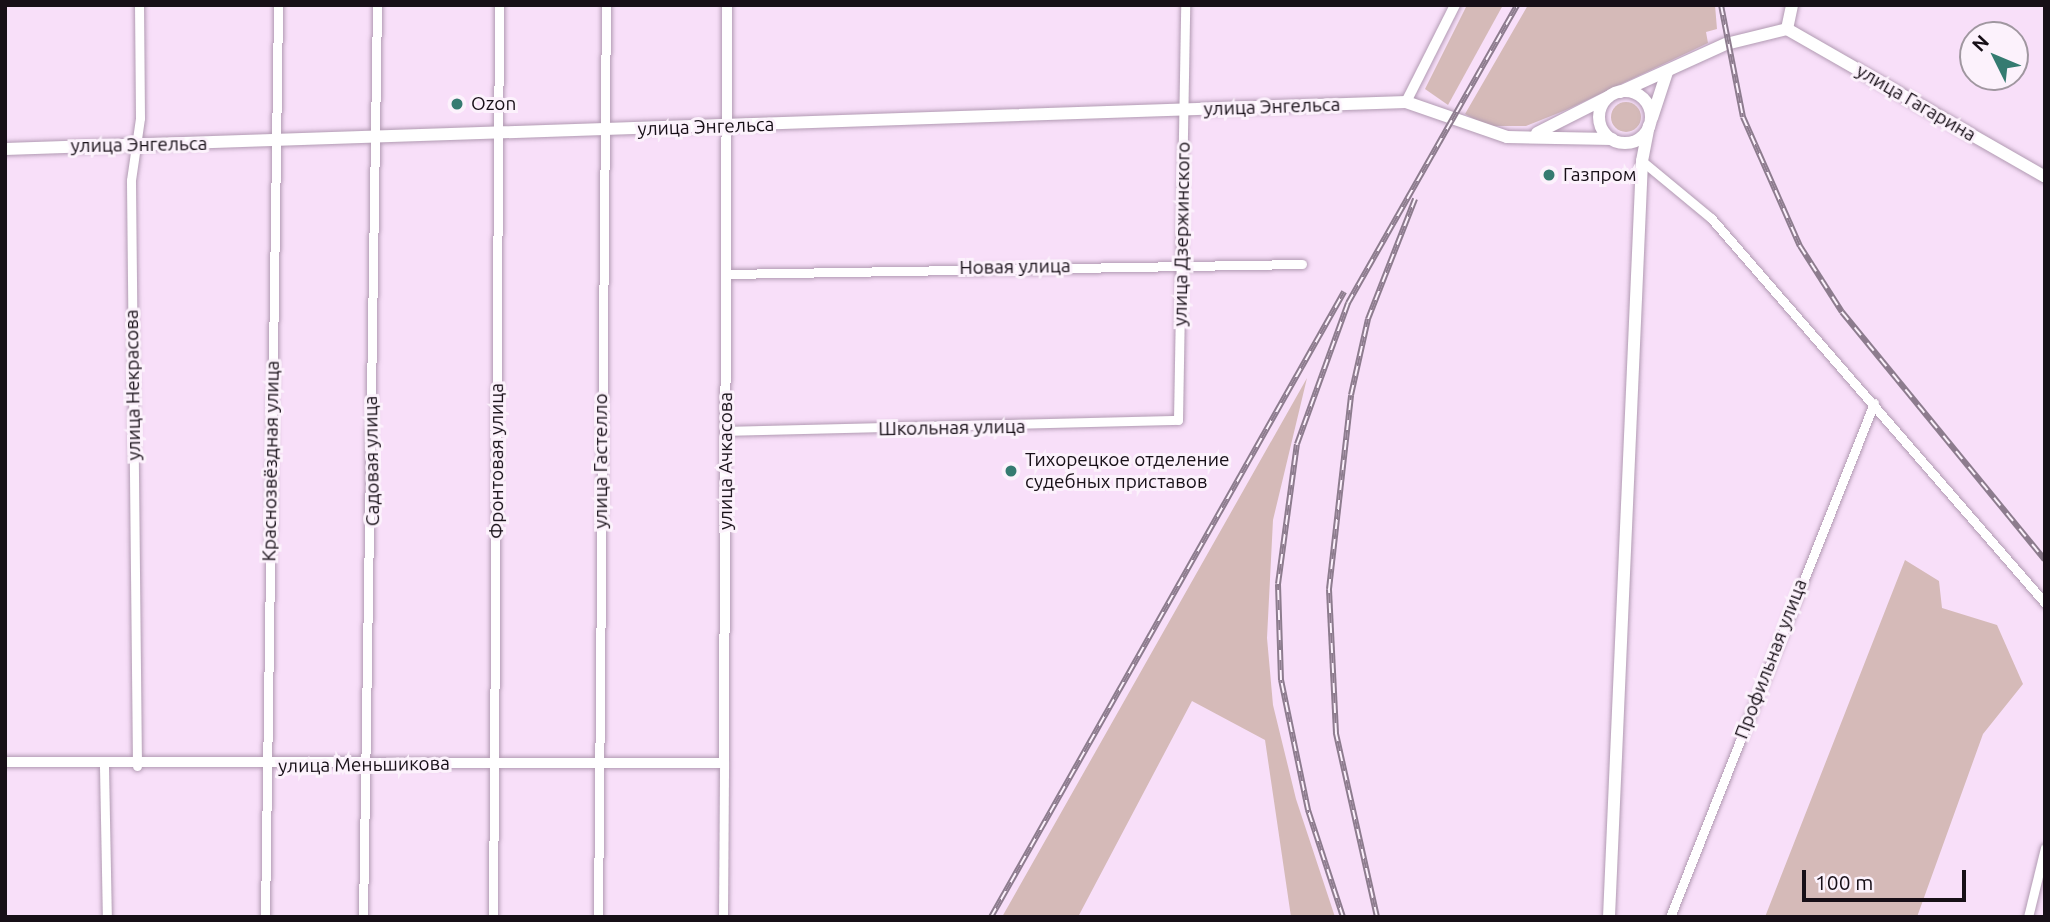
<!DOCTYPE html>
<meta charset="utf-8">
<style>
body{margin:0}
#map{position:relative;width:2050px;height:922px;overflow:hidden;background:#f8dff9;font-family:Ubuntu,sans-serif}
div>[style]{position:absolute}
.green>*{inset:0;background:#d5bab8}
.round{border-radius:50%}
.roads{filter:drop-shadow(0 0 2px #b19ab2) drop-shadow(0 0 2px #b19ab2)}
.minor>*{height:9px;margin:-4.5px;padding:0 4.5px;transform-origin:4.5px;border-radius:4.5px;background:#fff}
.tertiary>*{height:10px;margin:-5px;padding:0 5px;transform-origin:5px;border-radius:5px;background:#fff}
.secondary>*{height:12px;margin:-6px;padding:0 6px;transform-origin:6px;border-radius:6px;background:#fff}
.secondary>.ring{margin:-6px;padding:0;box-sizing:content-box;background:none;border:12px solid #fff;border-radius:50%}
.rail>*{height:6px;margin-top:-3px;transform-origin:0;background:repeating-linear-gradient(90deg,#fcf2fc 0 10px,#8d7c8e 0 20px);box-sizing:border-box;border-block:2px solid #8d7c8e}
.dots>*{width:19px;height:19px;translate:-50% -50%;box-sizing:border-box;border:4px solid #fcf2fc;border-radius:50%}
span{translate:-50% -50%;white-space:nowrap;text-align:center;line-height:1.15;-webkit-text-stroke:6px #fcf2fc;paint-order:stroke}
.street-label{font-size:19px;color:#170f17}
.poi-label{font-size:19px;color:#170f17}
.left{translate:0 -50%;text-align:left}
.frame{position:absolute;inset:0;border:7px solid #170f17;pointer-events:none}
.north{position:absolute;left:1959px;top:21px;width:70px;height:70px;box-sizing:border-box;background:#fcf2fc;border:2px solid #a097a0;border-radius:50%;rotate:313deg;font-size:19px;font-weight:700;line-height:28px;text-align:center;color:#170f17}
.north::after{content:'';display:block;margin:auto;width:24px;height:32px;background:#357b71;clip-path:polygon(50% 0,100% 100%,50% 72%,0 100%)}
.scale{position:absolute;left:1802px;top:870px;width:164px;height:32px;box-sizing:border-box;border:4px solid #170f17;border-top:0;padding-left:9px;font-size:21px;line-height:24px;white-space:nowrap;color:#170f17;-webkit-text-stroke:5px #fcf2fc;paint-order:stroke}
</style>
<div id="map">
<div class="green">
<div style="clip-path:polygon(1467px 5px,1503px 5px,1448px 105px,1425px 89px)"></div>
<div style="clip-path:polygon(1528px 5px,1715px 5px,1717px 29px,1706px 32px,1708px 43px,1566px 110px,1526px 126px,1487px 126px,1465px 114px)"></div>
<div class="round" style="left:1611px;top:102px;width:30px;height:30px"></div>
<div style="clip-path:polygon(1307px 378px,1273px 520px,1267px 638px,1273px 705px,1296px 799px,1335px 917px,1291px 917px,1265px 740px,1192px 701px,1078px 917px,1002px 917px)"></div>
<div style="clip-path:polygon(1905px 560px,1939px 581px,1942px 608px,1997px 625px,2023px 684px,1983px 734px,1917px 917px,1765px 917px)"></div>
</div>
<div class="roads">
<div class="minor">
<div style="left:1642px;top:161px;width:89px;rotate:39.6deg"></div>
<div style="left:1711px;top:218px;width:510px;rotate:49.06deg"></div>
<div style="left:728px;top:274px;width:574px;rotate:-1deg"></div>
<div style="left:726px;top:431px;width:452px;rotate:-1.4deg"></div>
<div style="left:1178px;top:420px;width:415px;rotate:-89deg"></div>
<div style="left:137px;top:766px;width:586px;rotate:-90.59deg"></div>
<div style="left:131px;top:180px;width:63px;rotate:-81.7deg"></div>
<div style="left:140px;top:118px;width:113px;rotate:-90.5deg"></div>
<div style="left:104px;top:767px;width:150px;rotate:88.9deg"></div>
<div style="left:265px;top:917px;width:912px;rotate:-89.18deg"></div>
<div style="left:363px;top:917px;width:912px;rotate:-89.12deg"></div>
<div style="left:493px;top:917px;width:912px;rotate:-89.62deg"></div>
<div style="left:598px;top:917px;width:912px;rotate:-89.5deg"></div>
<div style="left:723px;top:917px;width:154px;rotate:-89.6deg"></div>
<div style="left:1670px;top:917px;width:553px;rotate:-68.35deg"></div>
<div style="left:2028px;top:917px;width:71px;rotate:-76.2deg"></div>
</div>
<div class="tertiary">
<div style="left:1406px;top:102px;width:109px;rotate:-63.2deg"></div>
<div style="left:5px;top:762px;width:719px;rotate:0.08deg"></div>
<div style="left:724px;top:763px;width:758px;rotate:-89.77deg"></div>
</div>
<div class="secondary">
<div style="left:1787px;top:29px;width:297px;rotate:29.8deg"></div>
<div style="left:1787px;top:29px;width:25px;rotate:-78deg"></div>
<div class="ring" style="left:1599px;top:91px;width:40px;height:40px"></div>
<div style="left:1620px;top:92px;width:116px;rotate:-24.4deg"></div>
<div style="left:1726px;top:44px;width:63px;rotate:-13.8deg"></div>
<div style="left:1652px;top:118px;width:48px;rotate:-71.9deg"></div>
<div style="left:1537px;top:133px;width:80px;rotate:-26.9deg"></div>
<div style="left:5px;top:149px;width:1402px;rotate:-1.92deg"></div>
<div style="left:1406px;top:102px;width:107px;rotate:19.1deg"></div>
<div style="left:1507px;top:137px;width:105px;rotate:1.1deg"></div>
<div style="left:1609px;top:917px;width:757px;rotate:-87.5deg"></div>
<div style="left:1642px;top:161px;width:36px;rotate:-79deg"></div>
</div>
</div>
<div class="rail">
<div style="left:1721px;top:5px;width:114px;rotate:78.9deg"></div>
<div style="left:1743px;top:117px;width:141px;rotate:66.2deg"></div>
<div style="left:1800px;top:246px;width:78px;rotate:57.5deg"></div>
<div style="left:1842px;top:312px;width:320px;rotate:50.7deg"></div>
<div style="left:991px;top:917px;width:718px;rotate:-60.54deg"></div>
<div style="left:1343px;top:917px;width:113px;rotate:-108.1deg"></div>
<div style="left:1308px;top:810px;width:133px;rotate:-101.7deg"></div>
<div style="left:1281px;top:680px;width:96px;rotate:-91.8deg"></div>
<div style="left:1278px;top:584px;width:141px;rotate:-82.3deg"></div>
<div style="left:1297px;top:444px;width:150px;rotate:-70.1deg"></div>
<div style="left:1348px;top:303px;width:343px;rotate:-60.4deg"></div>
<div style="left:1377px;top:917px;width:189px;rotate:-102.6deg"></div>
<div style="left:1336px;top:733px;width:144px;rotate:-92.8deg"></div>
<div style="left:1329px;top:589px;width:195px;rotate:-83.5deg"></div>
<div style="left:1351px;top:395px;width:78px;rotate:-77.4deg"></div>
<div style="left:1368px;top:319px;width:129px;rotate:-68.6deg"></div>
</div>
<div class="dots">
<div style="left:457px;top:104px;background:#357b71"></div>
<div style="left:1549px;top:175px;background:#357b71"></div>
<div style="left:1011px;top:471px;background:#357b71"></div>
</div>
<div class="street-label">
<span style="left:1916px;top:103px;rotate:30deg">улица Гагарина</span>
<span style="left:1272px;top:107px;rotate:-2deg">улица Энгельса</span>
<span style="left:706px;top:127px;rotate:-2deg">улица Энгельса</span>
<span style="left:139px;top:145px;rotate:-1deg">улица Энгельса</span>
<span style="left:1182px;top:234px;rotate:-89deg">улица Дзержинского</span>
<span style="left:1015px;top:267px;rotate:-1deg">Новая улица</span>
<span style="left:133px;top:385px;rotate:-91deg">улица Некрасова</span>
<span style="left:952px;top:428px;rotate:-1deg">Школьная улица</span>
<span style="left:271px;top:461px;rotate:-89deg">Краснозвёздная улица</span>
<span style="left:372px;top:461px;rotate:-91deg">Садовая улица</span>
<span style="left:497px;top:461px;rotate:-90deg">Фронтовая улица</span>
<span style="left:601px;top:461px;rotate:-90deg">улица Гастелло</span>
<span style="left:726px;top:461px;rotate:-90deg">улица Ачкасова</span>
<span style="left:1771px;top:659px;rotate:-69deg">Профильная улица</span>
<span style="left:364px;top:765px;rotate:-1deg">улица Меньшикова</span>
</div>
<div class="poi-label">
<span class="left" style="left:471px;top:104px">Ozon</span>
<span class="left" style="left:1563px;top:175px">Газпром</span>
<span class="left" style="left:1025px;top:471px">Тихорецкое отделение<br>судебных приставов</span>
</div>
<div class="frame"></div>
<div class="north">N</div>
<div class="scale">100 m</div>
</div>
